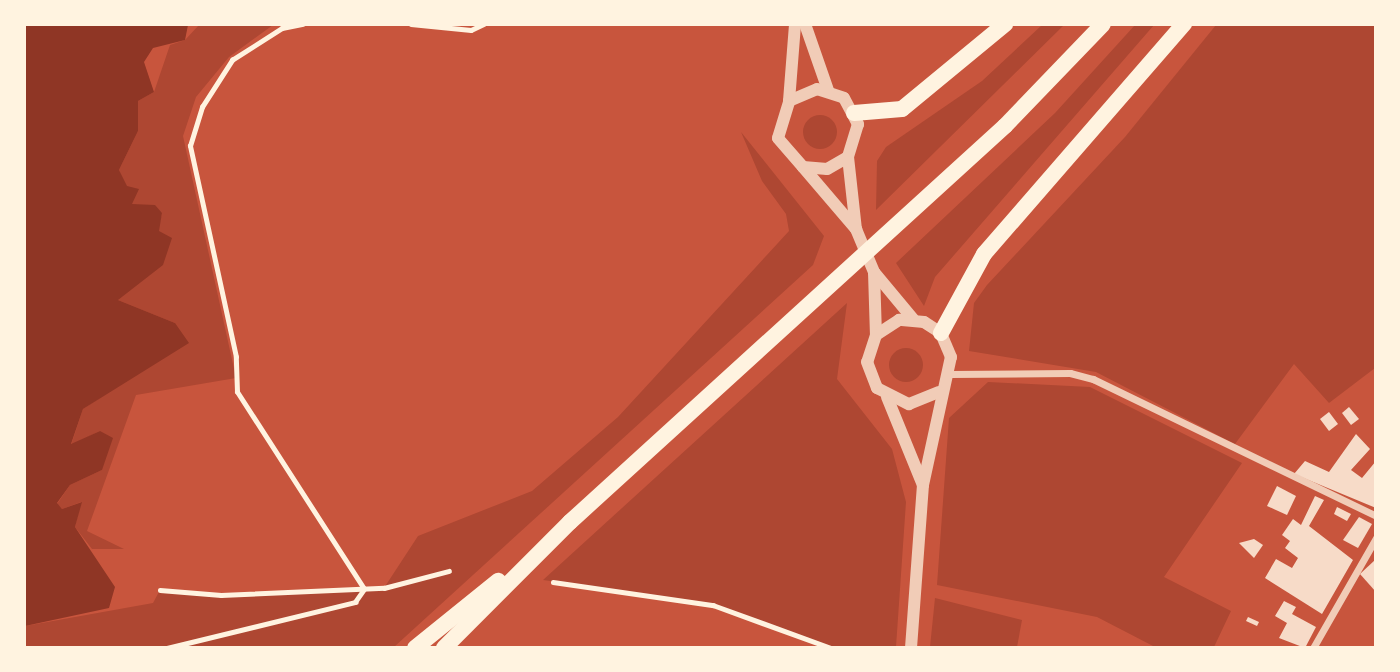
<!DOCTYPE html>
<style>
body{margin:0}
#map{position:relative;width:1400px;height:672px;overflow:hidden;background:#c8553d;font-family:"Source Serif 4",serif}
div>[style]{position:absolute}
.green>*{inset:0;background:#ae4732}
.round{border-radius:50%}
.water>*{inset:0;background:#8f3625}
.building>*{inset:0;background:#f7dbc8}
.path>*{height:4.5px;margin:-2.25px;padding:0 2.25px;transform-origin:2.25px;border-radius:2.25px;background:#fff3e0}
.minor>*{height:7px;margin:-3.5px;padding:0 3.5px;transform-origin:3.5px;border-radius:3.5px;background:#f1ccb7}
.tertiary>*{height:12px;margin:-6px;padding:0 6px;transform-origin:6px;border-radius:6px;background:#f1ccb7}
.primary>*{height:16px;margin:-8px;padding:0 8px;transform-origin:8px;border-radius:8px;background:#fff3e0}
.trunk>*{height:16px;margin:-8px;padding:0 8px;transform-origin:8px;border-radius:8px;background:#fff3e0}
span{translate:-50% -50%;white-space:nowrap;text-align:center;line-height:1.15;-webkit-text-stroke:5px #fff3e0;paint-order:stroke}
.frame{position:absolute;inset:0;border:26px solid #fff3e0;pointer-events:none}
</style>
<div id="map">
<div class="green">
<div style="clip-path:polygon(199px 25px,273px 25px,229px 57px,196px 97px,183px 136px,236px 378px,136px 395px,87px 531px,124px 549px,92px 549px,75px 527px,81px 502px,62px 509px,57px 504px,70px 485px,102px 470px,100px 431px,71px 445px,83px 409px,115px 388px,175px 323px,118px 300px,158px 231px,162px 213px,131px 204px,119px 170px,138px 131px,138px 101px,154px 92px,170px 45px,185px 40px)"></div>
<div style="clip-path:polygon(1042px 25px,1064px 25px,876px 210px,877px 161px,886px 147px,982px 81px)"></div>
<div style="clip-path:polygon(1135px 25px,1154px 25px,935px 277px,924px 306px,896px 263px,1055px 113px)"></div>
<div style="clip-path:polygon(1216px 25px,1376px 25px,1375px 368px,1329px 403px,1294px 364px,1235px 444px,1096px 372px,969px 351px,974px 303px,987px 285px,1125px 137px)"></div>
<div class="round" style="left:803px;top:115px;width:34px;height:34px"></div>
<div style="clip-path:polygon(741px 132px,824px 236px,813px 265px,394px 647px,25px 648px,25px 626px,153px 603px,160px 590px,221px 595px,384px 588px,418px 536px,532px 491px,618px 417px,789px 231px,786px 214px,762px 181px)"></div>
<div style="clip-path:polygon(847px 303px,837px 379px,892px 449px,906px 502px,896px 647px,832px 647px,713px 604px,543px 580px)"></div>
<div class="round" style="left:889px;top:348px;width:34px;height:34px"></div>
<div style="clip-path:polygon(988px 382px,1090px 387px,1242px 463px,1164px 577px,1231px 611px,1214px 647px,1155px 647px,1097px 617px,937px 585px,949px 418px)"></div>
<div style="clip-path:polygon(935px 598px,1022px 620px,1017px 647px,930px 647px)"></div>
</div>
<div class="water">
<div style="clip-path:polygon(25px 24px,188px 25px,185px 40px,153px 48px,144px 62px,154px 92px,138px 101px,138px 131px,119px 170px,127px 186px,139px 189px,132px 204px,155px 205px,162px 213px,159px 231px,172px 238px,163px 265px,118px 300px,175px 323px,189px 343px,83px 409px,71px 444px,100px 431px,113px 438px,102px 470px,70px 485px,57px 503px,62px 509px,82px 502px,75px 527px,115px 587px,109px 608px,25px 626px)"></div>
</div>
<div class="building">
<div style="clip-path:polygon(1349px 407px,1359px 419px,1351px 425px,1342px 413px)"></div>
<div style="clip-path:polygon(1329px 412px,1338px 424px,1329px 431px,1320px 419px)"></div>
<div style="clip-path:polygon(1356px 434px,1370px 449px,1351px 470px,1362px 478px,1376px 461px,1376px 508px,1294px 474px,1305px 461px,1329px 472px)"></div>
<div style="clip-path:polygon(1277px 486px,1296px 496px,1287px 515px,1267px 506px)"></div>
<div style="clip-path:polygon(1315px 496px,1324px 500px,1309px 526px,1353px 560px,1322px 614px,1265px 578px,1276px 559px,1292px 568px,1298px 558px,1285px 548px,1290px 541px,1282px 535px,1293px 519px,1301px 525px)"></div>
<div style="clip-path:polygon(1337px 507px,1351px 514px,1347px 521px,1334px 514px)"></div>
<div style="clip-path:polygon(1359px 517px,1372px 524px,1358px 548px,1343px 540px)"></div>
<div style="clip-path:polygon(1254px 539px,1263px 545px,1254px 558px,1239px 543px)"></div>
<div style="clip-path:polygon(1376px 559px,1376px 592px,1360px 574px)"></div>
<div style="clip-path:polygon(1284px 601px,1296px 607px,1292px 614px,1316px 627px,1305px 648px,1279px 638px,1287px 623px,1275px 616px)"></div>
<div style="clip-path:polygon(1248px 617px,1259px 622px,1257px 626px,1246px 621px)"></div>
</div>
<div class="path">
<div style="left:411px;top:24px;width:60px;rotate:5.7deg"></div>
<div style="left:471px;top:30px;width:14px;rotate:-25deg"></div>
<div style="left:553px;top:582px;width:162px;rotate:8.2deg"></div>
<div style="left:713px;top:605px;width:126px;rotate:20deg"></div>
<div style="left:160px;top:590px;width:61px;rotate:4.7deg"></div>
<div style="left:221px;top:595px;width:163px;rotate:-2.5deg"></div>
<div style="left:384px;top:588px;width:67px;rotate:-14.7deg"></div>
<div style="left:167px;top:648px;width:194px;rotate:-13.7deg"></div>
<div style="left:355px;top:602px;width:16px;rotate:-55deg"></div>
<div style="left:364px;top:589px;width:234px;rotate:-122.8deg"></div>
<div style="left:237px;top:392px;width:35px;rotate:-92deg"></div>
<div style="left:236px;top:357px;width:216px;rotate:-102.3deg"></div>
<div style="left:190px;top:146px;width:41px;rotate:-72.9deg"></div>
<div style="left:202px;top:107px;width:56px;rotate:-57.4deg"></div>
<div style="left:232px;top:60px;width:59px;rotate:-32.6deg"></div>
<div style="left:282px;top:28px;width:21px;rotate:-11deg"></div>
</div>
<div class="minor">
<div style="left:950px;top:374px;width:120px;rotate:-0.5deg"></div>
<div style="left:1070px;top:373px;width:24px;rotate:15deg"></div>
<div style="left:1093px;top:379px;width:314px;rotate:25.8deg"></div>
<div style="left:1313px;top:648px;width:127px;rotate:-60.2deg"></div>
</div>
<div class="tertiary">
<div style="left:805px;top:24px;width:70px;rotate:70.8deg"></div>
<div style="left:789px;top:101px;width:30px;rotate:-23deg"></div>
<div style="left:817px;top:89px;width:28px;rotate:18deg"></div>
<div style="left:844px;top:98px;width:30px;rotate:62deg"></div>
<div style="left:858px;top:124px;width:34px;rotate:107deg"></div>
<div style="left:848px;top:157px;width:24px;rotate:150deg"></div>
<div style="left:827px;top:169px;width:24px;rotate:-175deg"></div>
<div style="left:803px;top:167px;width:38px;rotate:-131deg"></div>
<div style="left:778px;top:138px;width:39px;rotate:-73deg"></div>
<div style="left:789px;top:101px;width:77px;rotate:-85.5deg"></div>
<div style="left:848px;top:157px;width:72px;rotate:83.7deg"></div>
<div style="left:856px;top:229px;width:47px;rotate:67.3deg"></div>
<div style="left:874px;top:272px;width:61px;rotate:50.3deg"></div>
<div style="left:803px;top:167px;width:82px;rotate:49.5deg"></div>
<div style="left:874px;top:272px;width:63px;rotate:88.2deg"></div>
<div style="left:887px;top:397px;width:95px;rotate:67.8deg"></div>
<div style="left:911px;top:648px;width:163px;rotate:-85.8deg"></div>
<div style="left:923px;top:485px;width:131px;rotate:-77.7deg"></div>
<div style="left:951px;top:357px;width:26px;rotate:-113deg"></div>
<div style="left:941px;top:333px;width:20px;rotate:-147deg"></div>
<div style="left:924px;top:322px;width:25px;rotate:-175deg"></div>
<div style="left:899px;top:320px;width:27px;rotate:147deg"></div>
<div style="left:876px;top:335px;width:28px;rotate:108deg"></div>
<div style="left:867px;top:362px;width:28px;rotate:69deg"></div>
<div style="left:877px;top:388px;width:36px;rotate:27deg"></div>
<div style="left:909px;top:404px;width:32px;rotate:-22deg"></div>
</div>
<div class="primary">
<div style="left:415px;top:648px;width:107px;rotate:-38.9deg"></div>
<div style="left:444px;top:648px;width:178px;rotate:-45deg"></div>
<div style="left:570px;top:522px;width:588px;rotate:-42.31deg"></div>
<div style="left:1005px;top:126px;width:141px;rotate:-46.1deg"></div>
</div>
<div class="trunk">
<div style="left:854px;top:113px;width:48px;rotate:-4.8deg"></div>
<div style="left:902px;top:109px;width:134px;rotate:-39.5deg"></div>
<div style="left:941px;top:333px;width:90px;rotate:-61.4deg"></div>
<div style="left:984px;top:254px;width:305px;rotate:-49deg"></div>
</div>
<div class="frame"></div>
</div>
